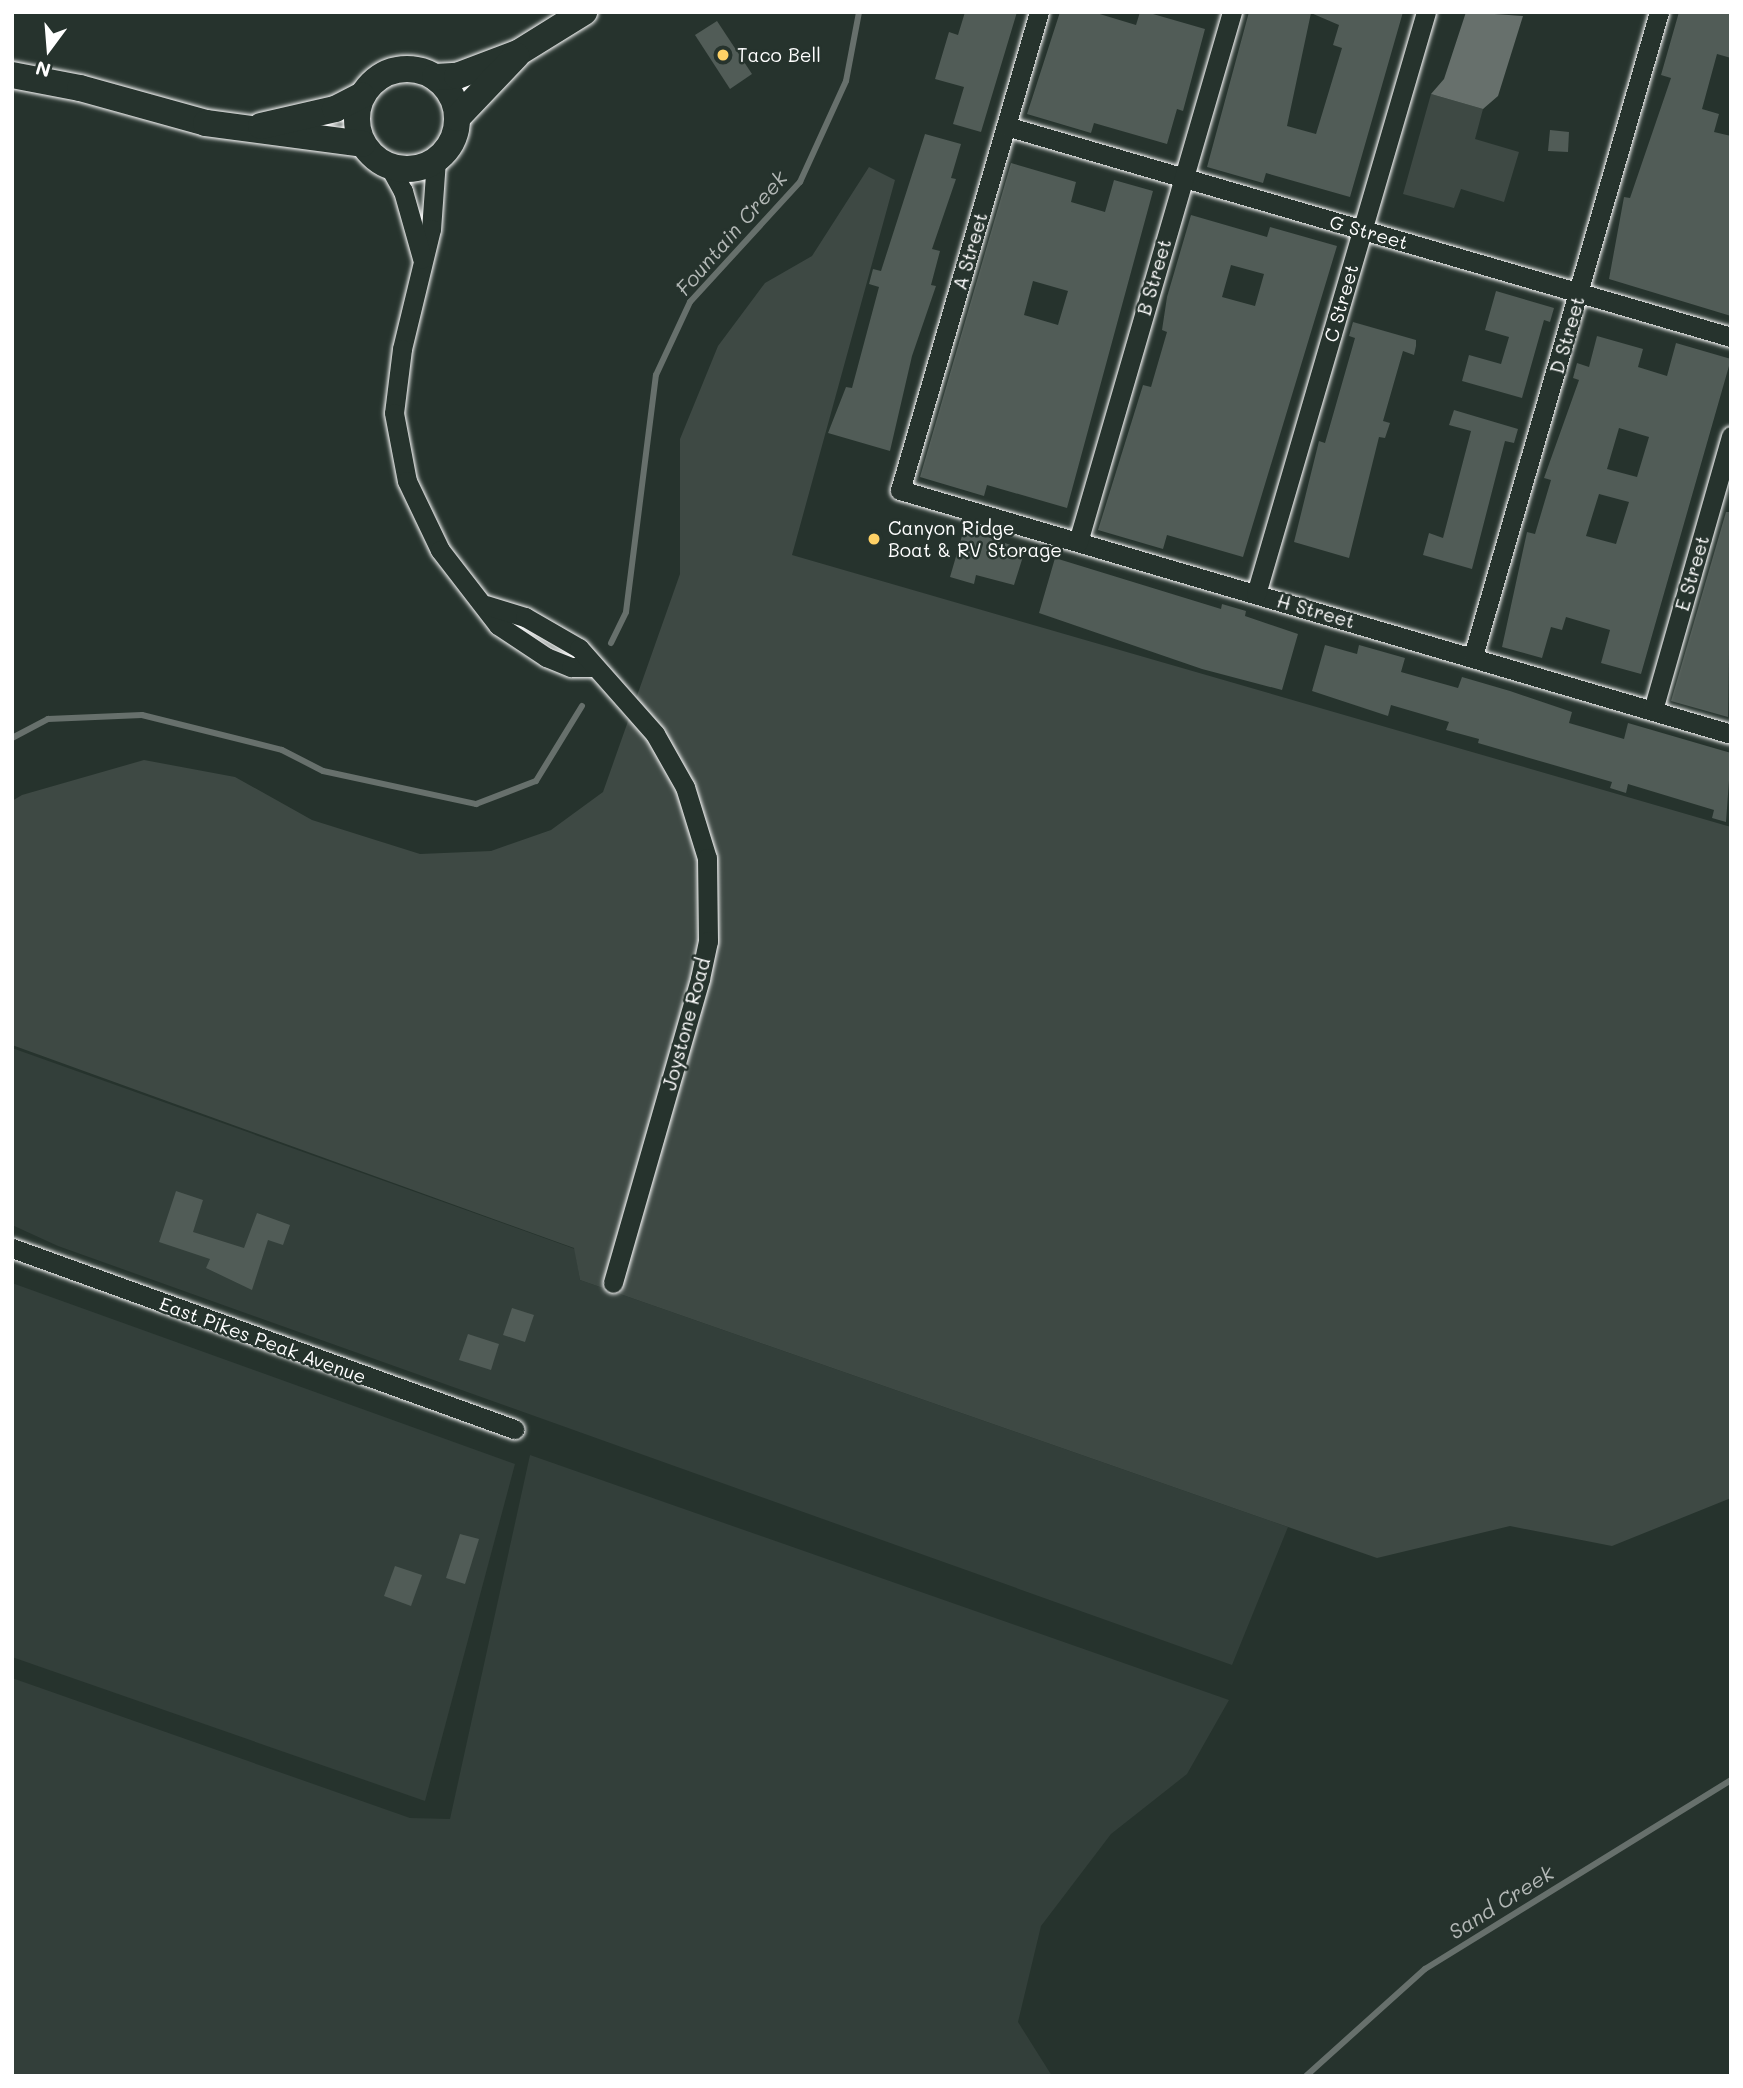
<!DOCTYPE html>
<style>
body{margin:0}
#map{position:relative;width:1743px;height:2088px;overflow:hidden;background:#26332d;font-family:Mali,sans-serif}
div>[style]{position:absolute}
.built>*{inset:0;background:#333f3a}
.green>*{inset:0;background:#3e4944}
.water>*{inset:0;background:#67706c}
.stream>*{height:6px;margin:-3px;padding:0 3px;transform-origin:3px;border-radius:3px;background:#67706c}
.building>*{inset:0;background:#515c57}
.roads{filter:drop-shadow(0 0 2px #fff) drop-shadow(0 0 2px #fff)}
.street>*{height:19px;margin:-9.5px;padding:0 9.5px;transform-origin:9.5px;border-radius:9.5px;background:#26332d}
.secondary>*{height:26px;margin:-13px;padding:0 13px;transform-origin:13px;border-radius:13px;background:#26332d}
.secondary>.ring{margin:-13px;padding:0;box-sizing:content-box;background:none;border:26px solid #26332d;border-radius:50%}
.dots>*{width:19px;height:19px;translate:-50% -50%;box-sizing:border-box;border:4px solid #26332d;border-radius:50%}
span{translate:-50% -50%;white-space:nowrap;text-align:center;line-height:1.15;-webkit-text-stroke:5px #26332d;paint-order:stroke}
.poi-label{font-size:19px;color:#fff}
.left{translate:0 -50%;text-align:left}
.street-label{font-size:19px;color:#fff}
.water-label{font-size:21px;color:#b3b8b6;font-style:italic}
.frame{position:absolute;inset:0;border:14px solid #fff;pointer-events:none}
.north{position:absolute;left:14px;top:14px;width:70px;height:70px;-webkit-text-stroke:5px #26332d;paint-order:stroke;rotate:196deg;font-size:19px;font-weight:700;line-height:28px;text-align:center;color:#fff}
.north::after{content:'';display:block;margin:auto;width:24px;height:32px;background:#fff;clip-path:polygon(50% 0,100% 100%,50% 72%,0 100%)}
</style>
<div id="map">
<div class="built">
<div style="clip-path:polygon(12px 1048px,575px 1249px,580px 1280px,1288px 1527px,1232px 1665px,58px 1246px,12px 1225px)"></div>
<div style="clip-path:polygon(12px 1283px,515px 1464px,425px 1801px,12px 1657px)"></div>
<div style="clip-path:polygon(530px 1455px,1229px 1700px,1187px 1774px,1111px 1834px,1041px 1926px,1018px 2022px,1052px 2076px,12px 2076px,12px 1678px,410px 1818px,450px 1819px)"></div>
</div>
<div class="green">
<div style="clip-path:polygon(1431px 94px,1483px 109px,1475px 139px,1519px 152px,1504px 202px,1461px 189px,1454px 208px,1403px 194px)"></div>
<div style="clip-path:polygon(869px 167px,895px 180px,792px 555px,1731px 827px,1731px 1498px,1612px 1546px,1510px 1526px,1377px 1558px,580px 1280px,574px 1248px,12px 1045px,12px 801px,22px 795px,144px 760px,235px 777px,312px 820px,420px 854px,491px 851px,551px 830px,603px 792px,680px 574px,680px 439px,718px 346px,765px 283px,812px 256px)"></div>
</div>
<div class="water">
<div style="clip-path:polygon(1466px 12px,1523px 16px,1498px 96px,1483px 109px,1431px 94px,1444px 79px)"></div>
</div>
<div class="stream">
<div style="left:611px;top:643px;width:34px;rotate:-64deg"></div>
<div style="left:626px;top:612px;width:239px;rotate:-82.8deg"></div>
<div style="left:656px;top:375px;width:81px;rotate:-65deg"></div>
<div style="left:690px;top:302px;width:163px;rotate:-47.5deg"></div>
<div style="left:800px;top:182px;width:111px;rotate:-65.5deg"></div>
<div style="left:846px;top:81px;width:70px;rotate:-79.3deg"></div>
<div style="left:12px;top:738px;width:41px;rotate:-27.8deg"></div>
<div style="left:48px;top:719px;width:94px;rotate:-2.4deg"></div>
<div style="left:142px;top:715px;width:144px;rotate:14deg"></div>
<div style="left:282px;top:750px;width:46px;rotate:27.1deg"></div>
<div style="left:323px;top:771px;width:157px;rotate:12.2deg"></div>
<div style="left:476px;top:804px;width:64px;rotate:-21deg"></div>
<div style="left:536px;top:781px;width:88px;rotate:-58.5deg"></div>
<div style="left:1306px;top:2076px;width:160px;rotate:-42deg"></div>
<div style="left:1425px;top:1969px;width:360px;rotate:-31.7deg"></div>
</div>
<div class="building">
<div style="clip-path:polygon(965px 12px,1017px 12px,981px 132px,953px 124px,964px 87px,935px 79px,949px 32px,958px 35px)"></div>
<div style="clip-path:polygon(1060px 12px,1093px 12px,1136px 25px,1140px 12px,1146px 12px,1205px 29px,1183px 111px,1177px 109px,1167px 144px,1094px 123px,1091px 133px,1027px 114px)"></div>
<div style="clip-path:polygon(evenodd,1249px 12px,1403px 12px,1350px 197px,1266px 173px,1263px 183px,1207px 167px,1249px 12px,1311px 13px,1339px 25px,1333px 45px,1342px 48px,1316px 134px,1287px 126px,1311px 13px)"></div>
<div style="clip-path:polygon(1679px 12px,1731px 12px,1731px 58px,1717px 54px,1702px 109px,1719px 114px,1714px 132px,1731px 136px,1731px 316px,1609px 279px,1624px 197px,1630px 198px,1671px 78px,1661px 75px)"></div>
<div style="clip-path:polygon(717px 21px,752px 74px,730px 89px,695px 35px)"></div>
<div style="clip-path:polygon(1550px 130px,1569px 132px,1568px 152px,1548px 151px)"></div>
<div style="clip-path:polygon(925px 134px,961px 144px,951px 178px,956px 179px,932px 249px,940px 251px,931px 285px,936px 286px,912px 356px,890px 451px,828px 433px,846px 387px,852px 388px,879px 287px,869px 284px,873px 269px,881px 271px)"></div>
<div style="clip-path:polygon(evenodd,1011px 163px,1076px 182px,1071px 202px,1105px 212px,1114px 180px,1153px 191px,1067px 508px,987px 485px,984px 496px,920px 477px,1011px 163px,1033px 281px,1068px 291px,1058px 325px,1024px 315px,1033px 281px)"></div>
<div style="clip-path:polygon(evenodd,1191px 215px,1267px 237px,1270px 227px,1337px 246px,1243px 557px,1167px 535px,1163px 549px,1098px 530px,1143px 385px,1151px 387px,1167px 332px,1162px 330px,1167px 297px,1191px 215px,1231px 265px,1264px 274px,1255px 306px,1222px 297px,1231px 265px)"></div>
<div style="clip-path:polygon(1496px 291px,1554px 308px,1550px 322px,1544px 320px,1522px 398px,1462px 381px,1469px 355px,1501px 364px,1509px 337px,1485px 330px)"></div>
<div style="clip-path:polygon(1353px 322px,1416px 340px,1416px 346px,1414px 355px,1403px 351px,1383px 421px,1390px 423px,1385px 438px,1379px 437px,1349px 558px,1294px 542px,1319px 441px,1325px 443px,1355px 338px,1349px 336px)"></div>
<div style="clip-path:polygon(evenodd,1597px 336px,1643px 349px,1638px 367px,1667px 376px,1676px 343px,1731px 359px,1641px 674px,1601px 663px,1610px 630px,1566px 617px,1562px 630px,1551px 627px,1542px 658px,1502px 647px,1527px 532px,1535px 534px,1551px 480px,1544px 478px,1579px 380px,1573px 378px,1577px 363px,1589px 367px,1597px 336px,1619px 428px,1649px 437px,1637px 477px,1607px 469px,1619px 428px,1597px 336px,1599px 494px,1629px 502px,1616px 544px,1586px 536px,1599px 494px)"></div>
<div style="clip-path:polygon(1454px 410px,1518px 429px,1514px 443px,1505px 441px,1472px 569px,1423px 555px,1429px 533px,1443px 538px,1471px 431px,1449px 425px)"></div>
<div style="clip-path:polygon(1726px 512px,1731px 512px,1728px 717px,1671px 701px)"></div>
<div style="clip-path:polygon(964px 529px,1025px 550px,1014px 585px,976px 575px,974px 584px,950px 577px)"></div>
<div style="clip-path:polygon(1055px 558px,1221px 609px,1222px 604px,1246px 611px,1245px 616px,1298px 634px,1282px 690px,1202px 669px,1039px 613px)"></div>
<div style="clip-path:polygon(1325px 645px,1357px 654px,1359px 645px,1405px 658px,1401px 672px,1458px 688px,1462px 677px,1510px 691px,1572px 712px,1569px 723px,1624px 739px,1628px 723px,1731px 753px,1726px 822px,1712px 818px,1714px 810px,1628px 784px,1626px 793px,1610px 788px,1612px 782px,1478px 743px,1479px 739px,1446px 730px,1449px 722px,1391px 705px,1388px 716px,1312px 691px)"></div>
<div style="clip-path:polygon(176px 1191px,203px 1200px,193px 1232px,244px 1248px,257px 1213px,290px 1225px,283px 1245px,268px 1240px,252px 1290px,206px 1268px,210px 1259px,159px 1242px)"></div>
<div style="clip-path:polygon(512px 1308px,534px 1315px,525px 1342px,503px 1335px)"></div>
<div style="clip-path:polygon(468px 1334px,499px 1344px,491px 1370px,459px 1360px)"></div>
<div style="clip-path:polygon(460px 1534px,479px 1539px,465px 1584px,446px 1578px)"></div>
<div style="clip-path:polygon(395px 1566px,422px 1575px,411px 1606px,384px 1596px)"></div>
</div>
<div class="roads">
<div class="street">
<div style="left:1039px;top:12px;width:498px;rotate:106.2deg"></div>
<div style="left:900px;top:490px;width:866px;rotate:16.36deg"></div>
<div style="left:1006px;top:126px;width:755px;rotate:16.23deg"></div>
<div style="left:436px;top:160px;width:69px;rotate:94.1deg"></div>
<div style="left:431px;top:229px;width:123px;rotate:103.6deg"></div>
<div style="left:402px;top:349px;width:64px;rotate:97.1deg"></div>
<div style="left:394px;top:413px;width:69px;rotate:79.2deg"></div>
<div style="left:407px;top:481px;width:76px;rotate:64.4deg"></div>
<div style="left:440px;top:550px;width:95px;rotate:52.3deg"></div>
<div style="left:498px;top:625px;width:58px;rotate:33.7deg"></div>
<div style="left:546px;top:657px;width:27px;rotate:22deg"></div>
<div style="left:571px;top:667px;width:21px"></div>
<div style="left:389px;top:166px;width:29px;rotate:61deg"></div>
<div style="left:403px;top:191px;width:70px;rotate:74.2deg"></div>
<div style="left:1078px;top:542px;width:552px;rotate:-73.8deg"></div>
<div style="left:1256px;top:594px;width:606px;rotate:-73.72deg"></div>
<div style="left:486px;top:605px;width:41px;rotate:17.1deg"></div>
<div style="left:525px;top:617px;width:62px;rotate:29.9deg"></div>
<div style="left:579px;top:648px;width:115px;rotate:48.5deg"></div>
<div style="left:655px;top:734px;width:61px;rotate:60.5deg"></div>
<div style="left:685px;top:787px;width:74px;rotate:72.8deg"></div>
<div style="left:707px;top:858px;width:83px;rotate:89.3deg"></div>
<div style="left:708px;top:941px;width:39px;rotate:102deg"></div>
<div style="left:700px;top:979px;width:316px;rotate:106deg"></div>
<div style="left:1473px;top:656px;width:670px;rotate:-73.89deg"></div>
<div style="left:1653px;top:710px;width:285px;rotate:-74.1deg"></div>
<div style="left:12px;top:1248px;width:534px;rotate:19.83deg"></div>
</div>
<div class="secondary">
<div class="ring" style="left:357px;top:69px;width:74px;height:74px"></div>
<div style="left:12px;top:75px;width:69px;rotate:10.8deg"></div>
<div style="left:80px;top:88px;width:131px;rotate:15.5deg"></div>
<div style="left:206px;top:123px;width:158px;rotate:7.6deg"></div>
<div style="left:435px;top:77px;width:22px;rotate:-3deg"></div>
<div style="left:457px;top:76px;width:65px;rotate:-20.7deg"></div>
<div style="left:518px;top:53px;width:78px;rotate:-31.8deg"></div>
<div style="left:457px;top:118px;width:86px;rotate:-46.4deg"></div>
<div style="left:261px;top:126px;width:76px;rotate:-12.9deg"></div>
<div style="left:335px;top:109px;width:30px;rotate:-27deg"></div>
</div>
</div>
<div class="dots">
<div style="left:723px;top:55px;background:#ffd166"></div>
<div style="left:874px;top:539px;background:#ffd166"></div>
</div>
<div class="poi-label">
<span class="left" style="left:737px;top:55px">Taco Bell</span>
<span class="left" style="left:888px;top:539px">Canyon Ridge<br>Boat &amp; RV Storage</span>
</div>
<div class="street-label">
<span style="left:1369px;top:232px;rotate:16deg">G Street</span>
<span style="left:970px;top:251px;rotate:-74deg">A Street</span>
<span style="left:1154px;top:277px;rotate:-74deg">B Street</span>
<span style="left:1341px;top:303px;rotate:-74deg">C Street</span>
<span style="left:1567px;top:335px;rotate:-74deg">D Street</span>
<span style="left:1692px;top:573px;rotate:-74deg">E Street</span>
<span style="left:1316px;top:611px;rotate:16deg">H Street</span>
<span style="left:686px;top:1024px;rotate:-75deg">Joystone Road</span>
<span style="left:263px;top:1340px;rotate:20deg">East Pikes Peak Avenue</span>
</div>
<div class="water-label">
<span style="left:731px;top:233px;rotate:-49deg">Fountain Creek</span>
<span style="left:1501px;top:1902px;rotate:-32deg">Sand Creek</span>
</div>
<div class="frame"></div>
<div class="north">N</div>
</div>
